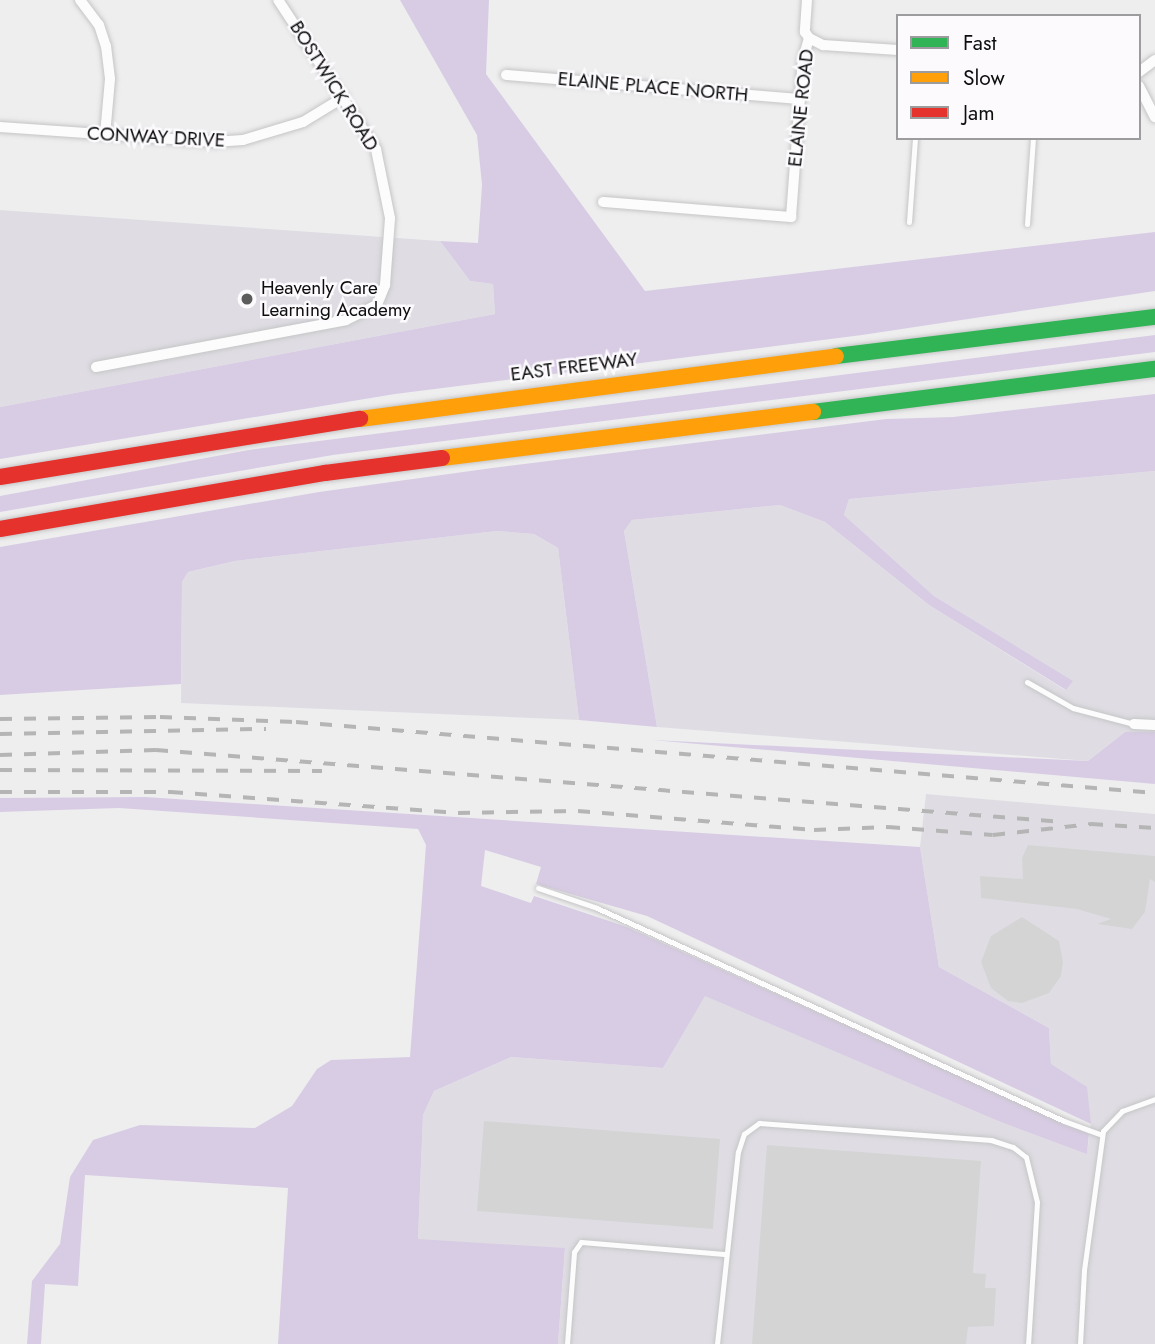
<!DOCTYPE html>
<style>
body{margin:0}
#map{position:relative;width:1155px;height:1344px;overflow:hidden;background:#eeeeef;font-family:Jost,sans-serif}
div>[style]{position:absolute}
.built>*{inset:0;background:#dfdde3}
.green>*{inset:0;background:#d8cce4}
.building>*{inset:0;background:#d4d4d5}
.roads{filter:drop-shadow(0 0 2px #c5c5c6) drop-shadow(0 0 2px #c5c5c6)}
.lane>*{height:5px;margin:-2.5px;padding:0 2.5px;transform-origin:2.5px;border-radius:2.5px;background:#fcfcfd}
.street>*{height:10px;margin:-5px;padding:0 5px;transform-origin:5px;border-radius:5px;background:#fcfcfd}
.fast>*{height:16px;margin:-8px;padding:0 8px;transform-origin:8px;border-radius:8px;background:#30b455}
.slow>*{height:16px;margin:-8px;padding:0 8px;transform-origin:8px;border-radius:8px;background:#ff9f0a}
.jam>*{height:16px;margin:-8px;padding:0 8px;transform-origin:8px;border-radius:8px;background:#e5322d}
.rail>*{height:3.5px;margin-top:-1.75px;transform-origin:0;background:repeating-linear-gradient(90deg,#b5b5b5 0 12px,transparent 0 24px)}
.dots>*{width:19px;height:19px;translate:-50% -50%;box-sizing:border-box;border:4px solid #fcfafd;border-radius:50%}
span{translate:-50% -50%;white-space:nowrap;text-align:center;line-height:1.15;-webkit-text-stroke:5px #fcfafd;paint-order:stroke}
.street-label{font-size:19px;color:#0d0d0e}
.poi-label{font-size:19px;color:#0d0d0e}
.left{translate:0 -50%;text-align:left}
.legend{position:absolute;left:896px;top:14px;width:245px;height:126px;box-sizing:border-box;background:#fcfafd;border:2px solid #9c9b9d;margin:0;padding:9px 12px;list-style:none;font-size:21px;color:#0d0d0e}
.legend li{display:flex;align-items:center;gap:14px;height:35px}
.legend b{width:35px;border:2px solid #9c9b9d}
</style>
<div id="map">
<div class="built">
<div style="clip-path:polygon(0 210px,440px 241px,470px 281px,493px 284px,495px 314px,0 407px)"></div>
<div style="clip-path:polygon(1155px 471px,1155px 732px,1125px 732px,1088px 761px,657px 727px,624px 531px,632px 520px,780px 505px,825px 522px,929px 605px,1065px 690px,1072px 681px,934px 596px,844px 515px,849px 499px)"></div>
<div style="clip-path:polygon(497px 531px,534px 534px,558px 548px,579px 720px,181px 703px,182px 582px,188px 572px,235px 561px)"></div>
<div style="clip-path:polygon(926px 794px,1155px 814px,1155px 1344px,558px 1344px,565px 1249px,418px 1240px,423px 1115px,434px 1091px,511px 1057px,663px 1068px,705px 995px,998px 1121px,1087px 1153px,1091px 1124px,1051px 1064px,1049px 1028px,939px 967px,920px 847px)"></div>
</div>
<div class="green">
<div style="clip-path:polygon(400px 0,489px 0,486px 74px,645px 291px,1155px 232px,1155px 291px,862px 335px,395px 394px,0 459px,0 407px,495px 314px,493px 284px,470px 281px,440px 241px,478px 243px,482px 185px,477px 135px)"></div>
<div style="clip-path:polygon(1155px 335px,1155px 352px,333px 455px,0 512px,0 496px,249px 450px)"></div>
<div style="clip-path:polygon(1155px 394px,1155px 471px,849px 499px,844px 515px,934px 596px,1073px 681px,1066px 690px,929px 605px,825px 522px,780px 505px,632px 520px,624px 531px,657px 727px,579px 720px,558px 548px,534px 534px,497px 531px,235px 561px,188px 572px,182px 582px,181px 684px,0 695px,0 547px,319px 492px,492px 468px,886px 419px,953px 417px)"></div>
<div style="clip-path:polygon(1125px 732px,1155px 732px,1155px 784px,652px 740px,1088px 761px)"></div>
<div style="clip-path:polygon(145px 797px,920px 847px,939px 967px,1049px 1028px,1051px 1064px,1087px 1087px,1091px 1124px,647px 916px,536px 884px,541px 867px,485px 850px,481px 886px,531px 903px,534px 896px,627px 927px,1089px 1134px,1087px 1154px,998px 1121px,705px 996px,663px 1068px,511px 1057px,434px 1091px,423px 1115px,418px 1239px,565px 1248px,558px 1344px,278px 1344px,288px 1188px,85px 1175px,78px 1286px,45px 1284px,41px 1344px,27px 1344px,32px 1281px,60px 1244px,70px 1177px,93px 1140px,140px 1125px,255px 1128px,292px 1106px,317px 1069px,331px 1060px,410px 1057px,426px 845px,418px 829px,119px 808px,0 812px,0 798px)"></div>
</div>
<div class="building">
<div style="clip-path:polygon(1028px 845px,1155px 856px,1155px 882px,1150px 879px,1145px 912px,1132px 929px,1097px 924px,1111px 919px,1077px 909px,981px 898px,980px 876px,1023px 879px,1022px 858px)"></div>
<div style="clip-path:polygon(1022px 917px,1059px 941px,1063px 962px,1061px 976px,1049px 993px,1022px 1003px,1008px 1001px,991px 988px,981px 962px,991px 936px)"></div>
<div style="clip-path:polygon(484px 1121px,720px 1139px,713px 1229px,477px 1211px)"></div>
<div style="clip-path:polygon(767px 1145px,981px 1161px,973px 1273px,986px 1274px,985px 1288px,996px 1288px,994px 1326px,968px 1327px,966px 1344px,752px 1344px)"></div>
</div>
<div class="roads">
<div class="lane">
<div style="left:909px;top:222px;width:84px;rotate:-85.9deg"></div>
<div style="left:1027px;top:224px;width:86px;rotate:-86deg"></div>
<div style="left:1027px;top:682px;width:53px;rotate:29.5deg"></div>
<div style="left:1073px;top:708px;width:63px;rotate:14.7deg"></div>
<div style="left:538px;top:888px;width:62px;rotate:18.7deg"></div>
<div style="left:597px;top:908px;width:513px;rotate:24.52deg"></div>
<div style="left:1064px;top:1121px;width:40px;rotate:20.2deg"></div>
<div style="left:567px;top:1344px;width:92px;rotate:-85.6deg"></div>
<div style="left:574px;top:1252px;width:12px;rotate:-55deg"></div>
<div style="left:581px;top:1242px;width:144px;rotate:4.8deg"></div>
<div style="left:717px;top:1344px;width:193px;rotate:-83.8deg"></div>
<div style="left:738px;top:1152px;width:19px;rotate:-72deg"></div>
<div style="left:744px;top:1134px;width:19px;rotate:-36deg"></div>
<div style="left:759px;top:1123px;width:233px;rotate:4.2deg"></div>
<div style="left:991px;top:1140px;width:23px;rotate:18deg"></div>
<div style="left:1013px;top:1147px;width:16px;rotate:38deg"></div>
<div style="left:1026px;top:1157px;width:46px;rotate:76.3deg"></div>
<div style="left:1037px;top:1202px;width:142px;rotate:93.6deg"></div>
<div style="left:1080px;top:1344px;width:74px;rotate:-86.9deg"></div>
<div style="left:1084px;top:1270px;width:140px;rotate:-82.2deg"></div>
<div style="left:1103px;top:1131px;width:28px;rotate:-46deg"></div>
<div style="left:1122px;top:1111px;width:35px;rotate:-20deg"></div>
</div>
<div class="street">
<div style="left:80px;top:0;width:31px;rotate:53deg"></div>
<div style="left:99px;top:25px;width:22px;rotate:72deg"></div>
<div style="left:106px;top:46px;width:33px;rotate:83deg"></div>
<div style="left:110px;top:79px;width:56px;rotate:95.1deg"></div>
<div style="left:807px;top:0;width:32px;rotate:94deg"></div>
<div style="left:805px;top:32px;width:7px;rotate:56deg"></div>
<div style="left:809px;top:38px;width:16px;rotate:27deg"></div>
<div style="left:823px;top:45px;width:75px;rotate:3.8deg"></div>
<div style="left:1139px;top:72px;width:20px;rotate:-37deg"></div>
<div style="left:506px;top:75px;width:295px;rotate:4.7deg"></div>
<div style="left:1139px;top:86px;width:35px;rotate:63deg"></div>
<div style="left:0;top:127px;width:215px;rotate:4deg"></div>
<div style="left:214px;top:142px;width:29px;rotate:-4deg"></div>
<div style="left:243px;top:140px;width:63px;rotate:-16.7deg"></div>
<div style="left:303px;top:122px;width:48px;rotate:-31.4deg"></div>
<div style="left:603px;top:202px;width:189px;rotate:4.6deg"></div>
<div style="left:791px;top:217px;width:158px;rotate:-85.7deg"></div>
<div style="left:803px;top:59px;width:22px;rotate:-74deg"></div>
<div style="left:96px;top:367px;width:254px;rotate:-10.6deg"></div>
<div style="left:346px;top:320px;width:34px;rotate:-26deg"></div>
<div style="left:377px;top:305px;width:22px;rotate:-68deg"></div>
<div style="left:385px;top:285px;width:67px;rotate:-85.7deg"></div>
<div style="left:390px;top:218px;width:70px;rotate:-101.5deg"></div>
<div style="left:376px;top:149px;width:178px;rotate:-123.3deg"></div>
<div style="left:1134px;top:724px;width:21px;rotate:3deg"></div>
</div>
<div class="fast">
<div style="left:836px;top:356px;width:321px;rotate:-7deg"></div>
<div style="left:813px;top:412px;width:345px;rotate:-7.2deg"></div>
</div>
<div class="slow">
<div style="left:360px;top:419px;width:480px;rotate:-7.5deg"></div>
<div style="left:442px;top:458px;width:374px;rotate:-7.1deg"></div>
</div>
<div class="jam">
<div style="left:0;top:477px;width:365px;rotate:-9.2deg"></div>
<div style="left:0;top:529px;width:330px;rotate:-9.8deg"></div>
<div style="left:325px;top:473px;width:118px;rotate:-7.3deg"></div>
</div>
</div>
<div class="rail">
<div style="left:0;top:719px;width:160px;rotate:-0.7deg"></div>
<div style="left:160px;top:717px;width:136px;rotate:2.1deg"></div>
<div style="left:296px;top:722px;width:862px;rotate:4.72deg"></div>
<div style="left:0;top:734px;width:266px;rotate:-1.1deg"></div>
<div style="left:0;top:755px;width:156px;rotate:-1.8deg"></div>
<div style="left:156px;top:750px;width:910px;rotate:4.54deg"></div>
<div style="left:0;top:770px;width:322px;rotate:0.2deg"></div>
<div style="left:0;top:792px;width:171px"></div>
<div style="left:171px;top:792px;width:288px;rotate:4.2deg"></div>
<div style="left:458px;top:813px;width:120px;rotate:-1deg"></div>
<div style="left:578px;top:811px;width:237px;rotate:4.6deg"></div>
<div style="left:814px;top:830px;width:74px;rotate:-2.3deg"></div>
<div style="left:888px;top:827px;width:105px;rotate:4.4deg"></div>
<div style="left:993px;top:835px;width:99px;rotate:-6.4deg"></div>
<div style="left:1091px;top:824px;width:64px;rotate:3.6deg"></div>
</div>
<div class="dots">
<div style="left:247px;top:299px;background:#5c5c5d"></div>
</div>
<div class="street-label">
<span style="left:334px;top:86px;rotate:58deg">BOSTWICK ROAD</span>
<span style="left:653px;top:87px;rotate:5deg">ELAINE PLACE NORTH</span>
<span style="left:801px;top:108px;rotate:-84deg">ELAINE ROAD</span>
<span style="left:156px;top:137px;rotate:3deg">CONWAY DRIVE</span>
<span style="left:574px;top:367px;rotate:-7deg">EAST FREEWAY</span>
</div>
<div class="poi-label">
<span class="left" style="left:261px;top:299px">Heavenly Care<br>Learning Academy</span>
</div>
<ul class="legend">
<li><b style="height:9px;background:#30b455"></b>Fast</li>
<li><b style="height:9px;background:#ff9f0a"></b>Slow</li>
<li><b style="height:9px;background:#e5322d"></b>Jam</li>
</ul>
</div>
